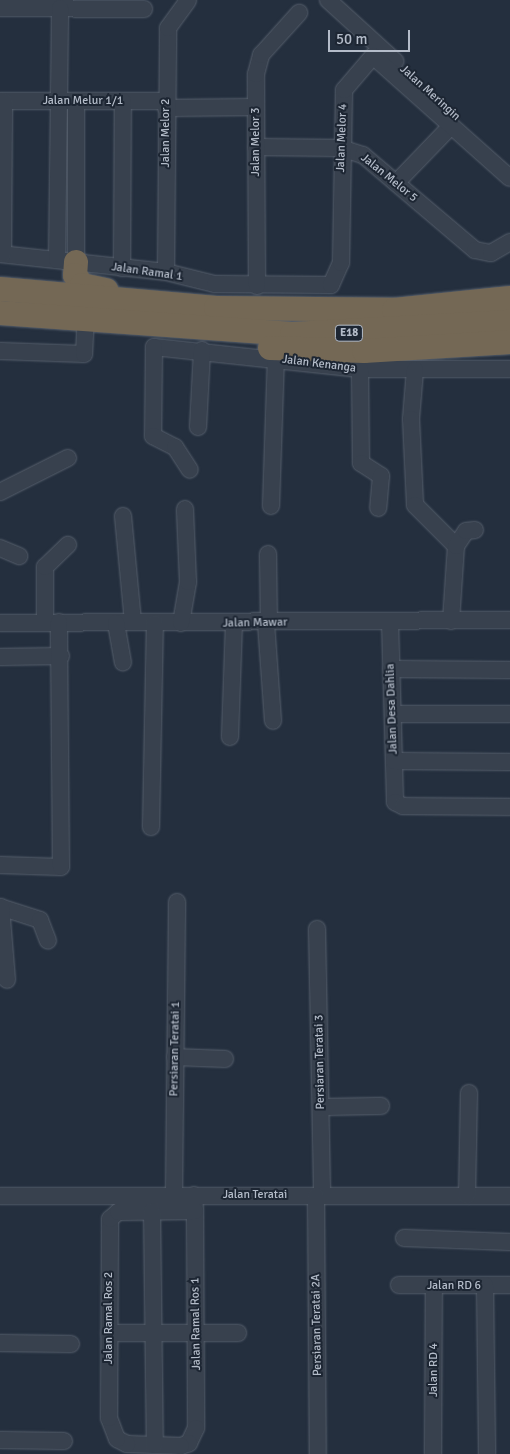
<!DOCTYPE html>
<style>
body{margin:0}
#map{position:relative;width:510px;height:1454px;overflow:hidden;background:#242f3e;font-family:Signika,sans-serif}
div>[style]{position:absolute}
.roads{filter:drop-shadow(0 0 1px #565f6c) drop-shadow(0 0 1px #565f6c)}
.minor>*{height:16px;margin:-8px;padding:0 8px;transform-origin:8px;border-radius:8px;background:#38414e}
.highway>*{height:24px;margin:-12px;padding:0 12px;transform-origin:12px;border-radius:12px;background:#746855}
span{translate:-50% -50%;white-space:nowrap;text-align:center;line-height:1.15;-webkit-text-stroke:4px #1d2633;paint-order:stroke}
.shield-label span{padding:1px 4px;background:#1d2633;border:1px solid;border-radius:4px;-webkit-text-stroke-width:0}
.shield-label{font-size:11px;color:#b4bcc9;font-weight:700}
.street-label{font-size:12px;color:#b4bcc9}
.scale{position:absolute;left:328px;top:30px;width:82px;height:22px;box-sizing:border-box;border:2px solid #b4bcc9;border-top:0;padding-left:6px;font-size:15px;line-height:18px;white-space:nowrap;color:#b4bcc9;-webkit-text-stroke:4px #1d2633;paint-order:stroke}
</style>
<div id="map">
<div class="roads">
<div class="minor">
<div style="left:328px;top:0;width:91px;rotate:42.3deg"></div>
<div style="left:0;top:8px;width:144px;rotate:0.4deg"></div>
<div style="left:0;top:101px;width:166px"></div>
<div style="left:166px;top:108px;width:90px;rotate:-0.6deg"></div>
<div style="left:256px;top:147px;width:85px;rotate:0.7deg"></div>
<div style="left:341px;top:148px;width:23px;rotate:18deg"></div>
<div style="left:363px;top:155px;width:147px;rotate:40.3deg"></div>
<div style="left:475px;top:250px;width:16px;rotate:11deg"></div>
<div style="left:491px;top:253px;width:22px;rotate:-30deg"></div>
<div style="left:396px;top:183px;width:79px;rotate:-46deg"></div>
<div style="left:0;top:254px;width:167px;rotate:6.2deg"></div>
<div style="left:166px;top:272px;width:50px;rotate:13.8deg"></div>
<div style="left:215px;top:284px;width:116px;rotate:0.5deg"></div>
<div style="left:331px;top:285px;width:24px;rotate:-66deg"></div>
<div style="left:341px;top:263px;width:173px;rotate:-89deg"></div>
<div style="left:344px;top:90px;width:45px;rotate:-49.5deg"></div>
<div style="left:373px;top:56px;width:183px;rotate:41.7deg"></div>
<div style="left:3px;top:254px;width:153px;rotate:-89.6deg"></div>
<div style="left:57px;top:260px;width:252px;rotate:-89.3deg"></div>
<div style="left:76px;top:262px;width:161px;rotate:-90deg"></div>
<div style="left:122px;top:268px;width:167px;rotate:-89.7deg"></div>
<div style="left:166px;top:272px;width:244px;rotate:-89.5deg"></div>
<div style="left:168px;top:28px;width:34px;rotate:-54deg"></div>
<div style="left:257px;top:286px;width:212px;rotate:-90.3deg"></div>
<div style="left:256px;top:74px;width:20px;rotate:-75deg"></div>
<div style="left:261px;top:55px;width:57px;rotate:-47.9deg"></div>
<div style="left:154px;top:347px;width:207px;rotate:6.1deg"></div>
<div style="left:360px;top:369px;width:150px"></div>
<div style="left:154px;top:347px;width:89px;rotate:90.6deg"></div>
<div style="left:153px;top:436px;width:25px;rotate:27deg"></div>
<div style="left:175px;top:447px;width:27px;rotate:57deg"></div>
<div style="left:0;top:351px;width:84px;rotate:2deg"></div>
<div style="left:84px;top:354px;width:33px;rotate:-87deg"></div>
<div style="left:360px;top:369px;width:94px;rotate:89.4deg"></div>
<div style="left:361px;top:463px;width:24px;rotate:33deg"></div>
<div style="left:381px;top:476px;width:32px;rotate:95deg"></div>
<div style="left:415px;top:370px;width:49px;rotate:94.7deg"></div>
<div style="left:411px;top:419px;width:86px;rotate:87.3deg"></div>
<div style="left:415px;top:505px;width:58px;rotate:45deg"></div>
<div style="left:198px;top:427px;width:77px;rotate:-87deg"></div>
<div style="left:0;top:492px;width:76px;rotate:-26.6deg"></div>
<div style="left:271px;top:506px;width:147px;rotate:-88.1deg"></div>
<div style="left:123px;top:516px;width:106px;rotate:84.6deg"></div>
<div style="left:0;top:548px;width:21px;rotate:23deg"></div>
<div style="left:268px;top:554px;width:69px;rotate:89.2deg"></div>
<div style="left:390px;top:621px;width:181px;rotate:88.4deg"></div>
<div style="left:395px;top:802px;width:9px;rotate:27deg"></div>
<div style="left:403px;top:806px;width:107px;rotate:0.5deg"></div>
<div style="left:451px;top:621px;width:75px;rotate:-86.2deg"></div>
<div style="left:456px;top:546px;width:18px;rotate:-56deg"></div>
<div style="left:466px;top:531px;width:9px;rotate:-6deg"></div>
<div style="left:45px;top:622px;width:55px;rotate:-90deg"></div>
<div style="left:45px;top:567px;width:32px;rotate:-44deg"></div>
<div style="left:0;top:623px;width:510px;rotate:-0.34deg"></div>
<div style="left:116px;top:623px;width:40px;rotate:80deg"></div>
<div style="left:181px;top:623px;width:42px;rotate:-80.3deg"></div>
<div style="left:188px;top:582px;width:73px;rotate:-92.4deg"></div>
<div style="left:266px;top:623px;width:98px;rotate:85.9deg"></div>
<div style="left:0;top:657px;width:61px;rotate:-0.9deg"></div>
<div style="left:391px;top:669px;width:119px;rotate:0.5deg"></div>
<div style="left:393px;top:714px;width:117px"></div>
<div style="left:230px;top:737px;width:113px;rotate:-88deg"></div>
<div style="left:394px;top:761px;width:116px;rotate:0.5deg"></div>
<div style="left:151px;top:827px;width:204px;rotate:-88.9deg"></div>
<div style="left:0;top:865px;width:61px;rotate:1.9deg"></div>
<div style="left:61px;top:867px;width:245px;rotate:-90.5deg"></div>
<div style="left:0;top:907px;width:42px;rotate:18deg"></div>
<div style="left:40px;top:920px;width:22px;rotate:69deg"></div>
<div style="left:1px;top:907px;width:73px;rotate:85.3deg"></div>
<div style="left:317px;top:929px;width:266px;rotate:88.9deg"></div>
<div style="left:175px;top:1057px;width:50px;rotate:2.3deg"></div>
<div style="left:321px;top:1107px;width:60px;rotate:-1deg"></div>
<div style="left:174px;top:1195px;width:293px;rotate:-89.4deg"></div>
<div style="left:194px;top:1195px;width:16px;rotate:86deg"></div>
<div style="left:195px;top:1211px;width:217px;rotate:89.7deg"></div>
<div style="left:196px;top:1428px;width:17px;rotate:115deg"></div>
<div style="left:189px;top:1443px;width:9px;rotate:159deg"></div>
<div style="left:181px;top:1446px;width:54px;rotate:-177.9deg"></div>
<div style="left:127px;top:1444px;width:11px;rotate:-153deg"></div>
<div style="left:117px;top:1439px;width:22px;rotate:-111deg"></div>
<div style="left:109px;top:1418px;width:199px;rotate:-89.7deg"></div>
<div style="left:110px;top:1219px;width:11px;rotate:-41deg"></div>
<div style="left:118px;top:1212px;width:77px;rotate:-0.7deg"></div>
<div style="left:0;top:1196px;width:510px"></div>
<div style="left:316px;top:1196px;width:258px;rotate:89.6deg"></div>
<div style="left:467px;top:1196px;width:103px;rotate:-88.9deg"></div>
<div style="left:152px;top:1211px;width:234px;rotate:89.3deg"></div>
<div style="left:404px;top:1238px;width:106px;rotate:2.2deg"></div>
<div style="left:399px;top:1285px;width:111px"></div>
<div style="left:485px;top:1285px;width:169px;rotate:89.3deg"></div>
<div style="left:109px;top:1333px;width:129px"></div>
<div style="left:0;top:1343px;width:71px;rotate:0.8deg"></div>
<div style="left:0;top:1440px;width:64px;rotate:0.9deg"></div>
<div style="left:433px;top:1454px;width:168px;rotate:-89.7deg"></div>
</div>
<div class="highway">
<div style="left:76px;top:262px;width:13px;rotate:94deg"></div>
<div style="left:75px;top:275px;width:12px;rotate:55deg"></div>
<div style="left:82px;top:285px;width:25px;rotate:12deg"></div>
<div style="left:0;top:289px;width:217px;rotate:5deg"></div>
<div style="left:216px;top:308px;width:178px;rotate:0.6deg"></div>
<div style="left:394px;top:310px;width:117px;rotate:-5.9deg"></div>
<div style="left:0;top:313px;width:293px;rotate:4.1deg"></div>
<div style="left:292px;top:334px;width:218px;rotate:-3.2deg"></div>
<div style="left:270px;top:348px;width:94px;rotate:1.8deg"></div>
<div style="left:364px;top:351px;width:146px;rotate:-3.5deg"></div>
</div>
</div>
<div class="shield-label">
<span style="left:349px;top:333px">E18</span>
</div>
<div class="street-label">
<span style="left:430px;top:93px;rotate:42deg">Jalan Meringin</span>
<span style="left:83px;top:101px">Jalan Melur 1/1</span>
<span style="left:166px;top:133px;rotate:-90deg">Jalan Melor 2</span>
<span style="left:342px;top:138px;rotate:-88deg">Jalan Melor 4</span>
<span style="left:256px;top:142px;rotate:-90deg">Jalan Melor 3</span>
<span style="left:389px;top:178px;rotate:39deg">Jalan Melor 5</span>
<span style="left:147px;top:272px;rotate:8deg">Jalan Ramal 1</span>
<span style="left:319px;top:364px;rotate:7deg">Jalan Kenanga</span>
<span style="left:255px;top:623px;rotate:-1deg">Jalan Mawar</span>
<span style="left:392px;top:709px;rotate:-92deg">Jalan Desa Dahlia</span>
<span style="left:175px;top:1049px;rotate:-89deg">Persiaran Teratai 1</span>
<span style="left:320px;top:1062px;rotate:-91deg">Persiaran Teratai 3</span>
<span style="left:255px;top:1195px">Jalan Teratai</span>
<span style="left:454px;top:1286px">Jalan RD 6</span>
<span style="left:109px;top:1318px;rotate:-90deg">Jalan Ramal Ros 2</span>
<span style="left:196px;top:1324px;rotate:-91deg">Jalan Ramal Ros 1</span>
<span style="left:317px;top:1325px;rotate:-91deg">Persiaran Teratai 2A</span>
<span style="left:434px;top:1370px;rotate:-90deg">Jalan RD 4</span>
</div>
<div class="scale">50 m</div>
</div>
